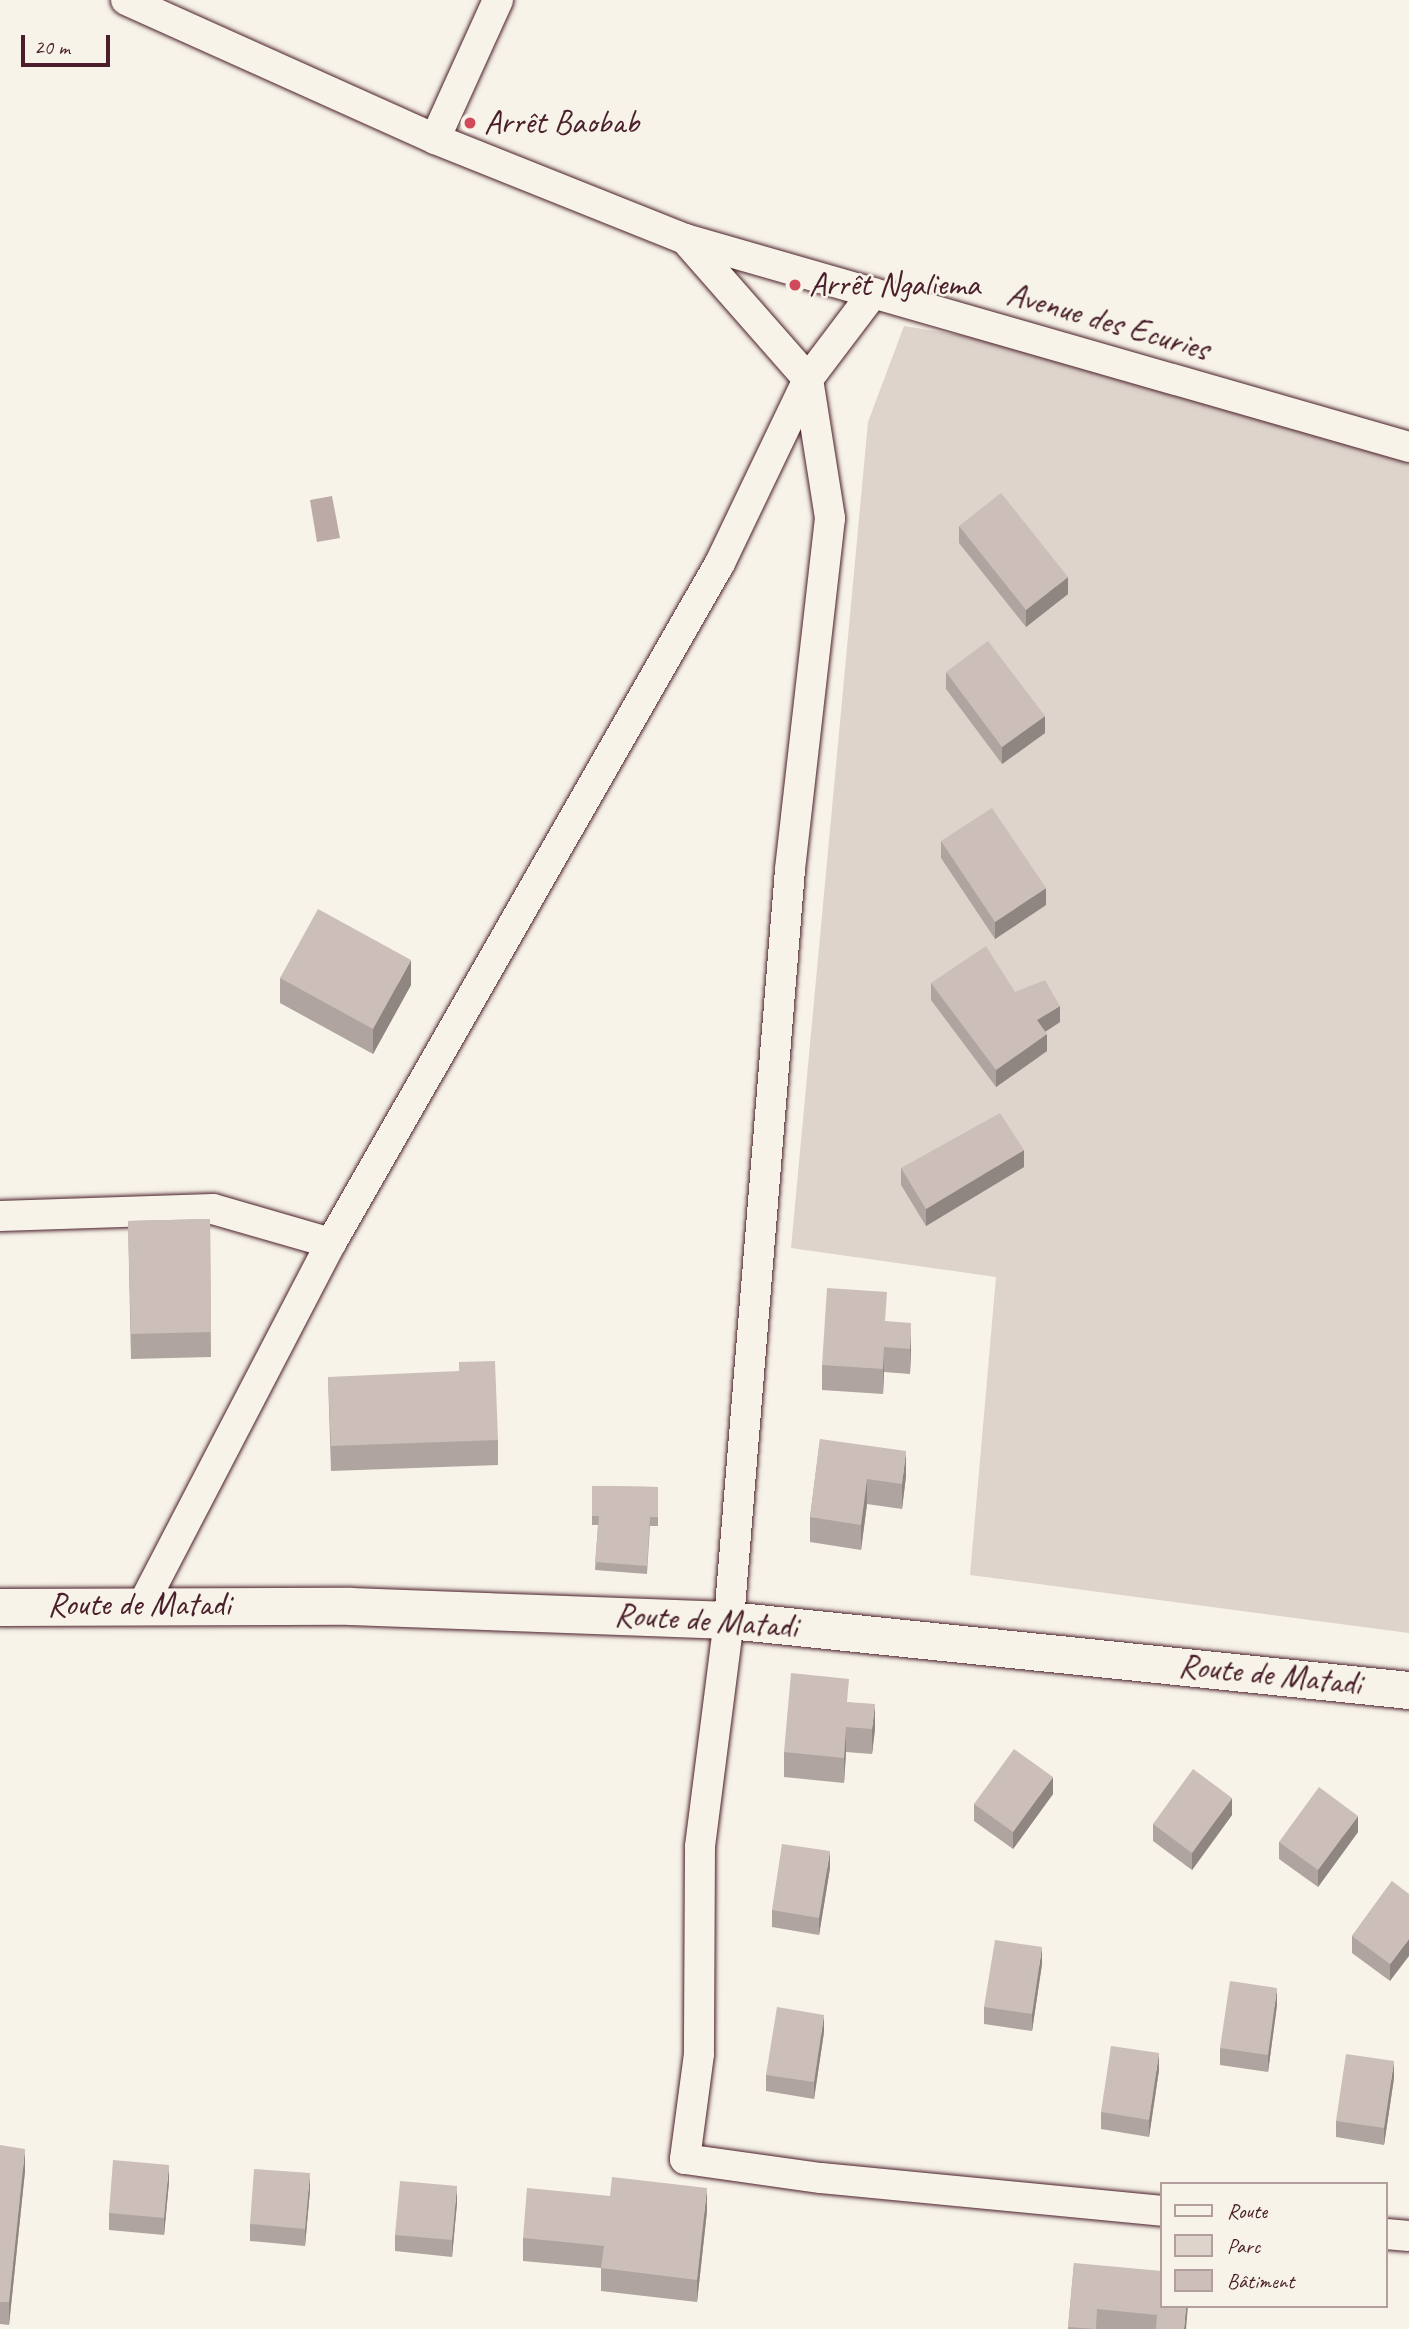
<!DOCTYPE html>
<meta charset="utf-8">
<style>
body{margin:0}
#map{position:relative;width:1409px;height:2329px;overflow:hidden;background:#f7f3e8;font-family:Caveat,sans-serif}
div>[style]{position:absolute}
.green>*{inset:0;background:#ded4cc}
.water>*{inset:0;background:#bcaaa7}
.roads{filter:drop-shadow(0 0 2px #4a1f2b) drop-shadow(0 0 2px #4a1f2b)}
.minor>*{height:30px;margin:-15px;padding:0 15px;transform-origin:15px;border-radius:15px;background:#f7f3e8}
.major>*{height:37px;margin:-18.5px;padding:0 18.5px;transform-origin:18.5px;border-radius:18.5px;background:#f7f3e8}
.wall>*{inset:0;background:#afa49f}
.shaded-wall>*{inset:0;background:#8f8682}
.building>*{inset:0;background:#ccbfb9}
.dots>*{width:19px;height:19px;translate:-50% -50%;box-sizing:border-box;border:4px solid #f7f3e8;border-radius:50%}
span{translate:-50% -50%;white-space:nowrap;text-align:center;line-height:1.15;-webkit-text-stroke:5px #f7f3e8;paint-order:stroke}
.poi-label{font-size:33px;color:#4a1f2b}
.left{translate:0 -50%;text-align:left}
.street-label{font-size:33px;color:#4a1f2b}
.legend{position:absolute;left:1160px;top:2182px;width:228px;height:126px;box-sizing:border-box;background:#f7f3e8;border:2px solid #b29e9c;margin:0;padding:9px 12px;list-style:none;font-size:21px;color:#4a1f2b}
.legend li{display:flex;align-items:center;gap:14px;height:35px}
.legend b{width:35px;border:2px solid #b29e9c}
.scale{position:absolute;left:21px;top:35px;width:89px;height:32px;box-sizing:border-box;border:4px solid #4a1f2b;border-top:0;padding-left:9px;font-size:21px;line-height:24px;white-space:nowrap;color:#4a1f2b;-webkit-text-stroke:5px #f7f3e8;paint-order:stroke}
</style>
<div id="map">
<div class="green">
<div style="clip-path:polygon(904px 326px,1003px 342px,1409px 463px,1409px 1633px,970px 1575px,996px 1277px,791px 1248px,868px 422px)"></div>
</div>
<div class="water">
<div style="clip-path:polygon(332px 496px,340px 538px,317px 542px,310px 500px)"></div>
</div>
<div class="roads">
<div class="minor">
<div style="left:126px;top:0;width:339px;rotate:24.2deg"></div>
<div style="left:435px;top:139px;width:269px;rotate:21.8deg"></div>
<div style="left:685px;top:239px;width:753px;rotate:16.03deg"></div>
<div style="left:435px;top:139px;width:153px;rotate:-65.6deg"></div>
<div style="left:685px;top:239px;width:186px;rotate:48.7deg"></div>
<div style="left:808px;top:379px;width:141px;rotate:81deg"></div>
<div style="left:830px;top:518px;width:354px;rotate:96.5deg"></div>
<div style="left:790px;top:870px;width:752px;rotate:94.65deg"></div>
<div style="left:729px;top:1620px;width:229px;rotate:97.3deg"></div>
<div style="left:700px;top:1847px;width:207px;rotate:90.3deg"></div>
<div style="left:699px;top:2054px;width:106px;rotate:97.6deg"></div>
<div style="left:685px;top:2159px;width:137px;rotate:8deg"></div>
<div style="left:821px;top:2178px;width:343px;rotate:5.5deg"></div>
<div style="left:0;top:1216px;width:213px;rotate:-1.9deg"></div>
<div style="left:213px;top:1209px;width:123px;rotate:16.1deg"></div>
<div style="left:143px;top:1604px;width:407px;rotate:-62.5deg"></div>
<div style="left:331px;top:1243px;width:783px;rotate:-60.23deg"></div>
<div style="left:720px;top:563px;width:204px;rotate:-64.4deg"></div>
<div style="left:808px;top:379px;width:108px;rotate:-52.9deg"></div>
<div style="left:1386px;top:2234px;width:23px;rotate:5deg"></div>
</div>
<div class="major">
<div style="left:0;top:1607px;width:350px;rotate:-0.2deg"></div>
<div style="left:350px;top:1606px;width:379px;rotate:2.1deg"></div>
<div style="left:729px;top:1620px;width:684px;rotate:5.88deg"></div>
</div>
</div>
<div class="wall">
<div style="clip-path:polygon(959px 526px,1068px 594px,1026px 627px,959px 543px)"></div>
<div style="clip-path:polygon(946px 672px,1045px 733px,1002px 764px,946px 689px)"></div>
<div style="clip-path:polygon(941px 841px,1046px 905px,995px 939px,941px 858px)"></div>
<div style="clip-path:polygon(280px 978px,411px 985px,373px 1054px,280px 1003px)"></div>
<div style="clip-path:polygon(931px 983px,1015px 992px,1060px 1022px,1045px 1032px,1047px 1051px,996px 1087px,931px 1000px)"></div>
<div style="clip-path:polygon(1024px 1167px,926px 1226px,901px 1185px,901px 1168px)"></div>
<div style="clip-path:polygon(210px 1219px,211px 1357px,131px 1359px,128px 1221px)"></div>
<div style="clip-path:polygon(887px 1321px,911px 1348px,910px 1374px,884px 1372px,883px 1394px,822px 1390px,822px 1365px)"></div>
<div style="clip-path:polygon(328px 1377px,498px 1440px,498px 1465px,331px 1471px)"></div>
<div style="clip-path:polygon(820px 1439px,906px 1476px,902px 1509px,867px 1504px,861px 1550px,810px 1542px,810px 1517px)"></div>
<div style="clip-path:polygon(592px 1486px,658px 1487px,658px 1526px,650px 1526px,647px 1574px,595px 1570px,598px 1525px,592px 1525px)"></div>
<div style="clip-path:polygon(849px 1702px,875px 1729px,872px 1754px,846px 1752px,844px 1783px,784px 1777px,784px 1752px)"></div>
<div style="clip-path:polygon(1053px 1794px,1013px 1849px,974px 1821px,974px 1804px)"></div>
<div style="clip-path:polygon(1232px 1815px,1192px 1870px,1153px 1841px,1153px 1824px)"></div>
<div style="clip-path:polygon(1358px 1832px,1318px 1887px,1279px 1859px,1279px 1842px)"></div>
<div style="clip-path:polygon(830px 1868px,819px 1935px,772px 1927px,772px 1910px)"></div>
<div style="clip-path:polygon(1392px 1881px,1390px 1981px,1352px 1953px,1352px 1936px)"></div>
<div style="clip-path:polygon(1042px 1964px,1032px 2031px,984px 2024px,984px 2007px)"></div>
<div style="clip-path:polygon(1277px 2005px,1268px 2072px,1220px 2065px,1220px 2048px)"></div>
<div style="clip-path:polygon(824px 2032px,814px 2099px,766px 2091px,766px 2075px)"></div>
<div style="clip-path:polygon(1159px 2070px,1149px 2137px,1101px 2129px,1101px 2112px)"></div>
<div style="clip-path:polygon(1394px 2078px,1384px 2145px,1336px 2137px,1336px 2121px)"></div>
<div style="clip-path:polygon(0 2145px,25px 2171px,9px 2325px,0 2324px)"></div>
<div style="clip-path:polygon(169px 2182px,164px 2235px,109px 2230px,109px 2213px)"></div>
<div style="clip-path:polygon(310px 2190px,305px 2246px,250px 2241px,250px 2224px)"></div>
<div style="clip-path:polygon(457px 2203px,452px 2257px,395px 2251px,395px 2235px)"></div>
<div style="clip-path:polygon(707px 2211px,697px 2302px,601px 2291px,601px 2268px,523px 2261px,523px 2238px)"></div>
<div style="clip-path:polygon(1074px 2263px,1186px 2329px,1068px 2329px)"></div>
</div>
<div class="shaded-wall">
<div style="clip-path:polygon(1068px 577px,1068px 594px,1026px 627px,1026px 610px)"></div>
<div style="clip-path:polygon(1045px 716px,1045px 733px,1002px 764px,1002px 747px)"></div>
<div style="clip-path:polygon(1046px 888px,1046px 905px,995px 939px,995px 922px)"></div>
<div style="clip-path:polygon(411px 960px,411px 985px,373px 1054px,373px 1029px)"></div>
<div style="clip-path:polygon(1060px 1006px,1060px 1022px,1037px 1037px,1037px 1020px)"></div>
<div style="clip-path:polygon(1047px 1034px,1047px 1051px,996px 1087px,996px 1070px)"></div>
<div style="clip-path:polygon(1024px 1150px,1024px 1167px,926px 1226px,926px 1209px)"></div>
<div style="clip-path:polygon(911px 1323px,911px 1348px,910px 1374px,910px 1349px)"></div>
<div style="clip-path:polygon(884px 1347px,884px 1372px,883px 1394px,883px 1369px)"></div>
<div style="clip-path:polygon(906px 1451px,906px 1476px,902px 1509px,902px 1484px)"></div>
<div style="clip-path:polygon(867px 1479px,867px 1504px,861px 1550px,861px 1525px)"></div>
<div style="clip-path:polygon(875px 1704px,875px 1729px,872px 1754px,872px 1729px)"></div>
<div style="clip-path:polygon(846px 1727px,846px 1752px,844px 1783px,844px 1758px)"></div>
<div style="clip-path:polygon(1053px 1777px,1053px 1794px,1013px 1849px,1013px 1832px)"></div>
<div style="clip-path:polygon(1232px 1798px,1232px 1815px,1192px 1870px,1192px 1853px)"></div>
<div style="clip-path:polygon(1358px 1816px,1358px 1832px,1318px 1887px,1318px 1870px)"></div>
<div style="clip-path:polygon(830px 1851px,830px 1868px,819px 1935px,819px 1918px)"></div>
<div style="clip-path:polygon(1409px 1939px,1409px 1956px,1390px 1981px,1390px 1964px)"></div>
<div style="clip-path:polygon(1042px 1947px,1042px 1964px,1032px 2031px,1032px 2014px)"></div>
<div style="clip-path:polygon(1277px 1988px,1277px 2005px,1268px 2072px,1268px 2055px)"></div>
<div style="clip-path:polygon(824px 2015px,824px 2032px,814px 2099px,814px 2082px)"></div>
<div style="clip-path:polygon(1159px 2053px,1159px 2070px,1149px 2137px,1149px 2120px)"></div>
<div style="clip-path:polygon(1394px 2061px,1394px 2078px,1384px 2145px,1384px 2128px)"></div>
<div style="clip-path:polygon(25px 2149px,25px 2171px,9px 2325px,9px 2302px)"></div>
<div style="clip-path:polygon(169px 2165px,169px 2182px,164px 2235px,164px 2218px)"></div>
<div style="clip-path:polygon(310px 2173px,310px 2190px,305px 2246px,305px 2229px)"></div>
<div style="clip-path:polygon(457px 2186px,457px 2203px,452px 2257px,452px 2240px)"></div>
<div style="clip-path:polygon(707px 2188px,707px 2211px,697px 2302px,697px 2280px)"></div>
<div style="clip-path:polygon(1186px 2306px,1188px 2306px,1186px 2329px,1184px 2329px)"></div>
</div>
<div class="building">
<div style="clip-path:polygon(1001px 493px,1068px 577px,1026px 610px,959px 526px)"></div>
<div style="clip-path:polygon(988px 641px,1045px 716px,1002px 747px,946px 672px)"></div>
<div style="clip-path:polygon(992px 808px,1046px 888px,995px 922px,941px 841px)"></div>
<div style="clip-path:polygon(318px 909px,411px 960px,373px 1029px,280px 978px)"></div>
<div style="clip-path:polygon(986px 946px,1015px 992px,1045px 980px,1060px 1006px,1037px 1020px,1047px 1034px,996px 1070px,931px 983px)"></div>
<div style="clip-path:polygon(1000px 1113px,1024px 1150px,926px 1209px,901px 1168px)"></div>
<div style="clip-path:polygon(210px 1219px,211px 1332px,131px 1334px,128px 1221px)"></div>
<div style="clip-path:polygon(827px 1288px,887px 1292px,885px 1321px,911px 1323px,910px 1349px,884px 1347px,883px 1369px,822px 1365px)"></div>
<div style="clip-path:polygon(495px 1361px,498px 1440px,331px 1446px,328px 1377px,459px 1371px,459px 1362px)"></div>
<div style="clip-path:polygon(820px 1439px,906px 1451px,902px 1484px,867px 1479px,861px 1525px,810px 1517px)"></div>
<div style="clip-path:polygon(592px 1486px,658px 1487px,658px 1517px,650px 1517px,647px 1566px,595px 1562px,599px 1516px,592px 1516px)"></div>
<div style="clip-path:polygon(791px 1673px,849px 1679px,847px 1702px,875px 1704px,872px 1729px,846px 1727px,844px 1758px,784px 1752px)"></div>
<div style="clip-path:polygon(1014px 1749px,1053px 1777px,1013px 1832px,974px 1804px)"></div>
<div style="clip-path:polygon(1193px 1769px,1232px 1798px,1192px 1853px,1153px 1824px)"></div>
<div style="clip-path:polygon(1319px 1787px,1358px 1816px,1318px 1870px,1279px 1842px)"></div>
<div style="clip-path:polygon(782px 1844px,830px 1851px,819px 1918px,772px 1910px)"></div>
<div style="clip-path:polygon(1392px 1881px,1409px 1894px,1409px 1939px,1390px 1964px,1352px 1936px)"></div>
<div style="clip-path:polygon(995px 1940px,1042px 1947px,1032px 2014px,984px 2007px)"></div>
<div style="clip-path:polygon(1230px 1981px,1277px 1988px,1268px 2055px,1220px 2048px)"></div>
<div style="clip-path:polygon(777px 2007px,824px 2015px,814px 2082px,766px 2075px)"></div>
<div style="clip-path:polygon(1111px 2046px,1159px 2053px,1149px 2120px,1101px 2112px)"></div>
<div style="clip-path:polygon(1346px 2054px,1394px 2061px,1384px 2128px,1336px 2121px)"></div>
<div style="clip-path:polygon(0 2145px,25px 2149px,9px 2302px,0 2302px)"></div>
<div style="clip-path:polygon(113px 2160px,169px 2165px,164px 2218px,109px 2213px)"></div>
<div style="clip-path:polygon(254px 2169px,310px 2173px,305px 2229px,250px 2224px)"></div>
<div style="clip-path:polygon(612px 2177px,707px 2188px,697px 2280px,601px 2268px,604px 2246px,523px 2238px,527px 2188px,610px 2196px)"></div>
<div style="clip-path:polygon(400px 2181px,457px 2186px,452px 2240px,395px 2235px)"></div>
<div style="clip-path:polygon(1074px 2263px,1162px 2271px,1162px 2306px,1186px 2306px,1184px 2329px,1156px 2329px,1157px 2315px,1097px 2309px,1096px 2329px,1068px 2327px)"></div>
</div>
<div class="dots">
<div style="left:470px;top:123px;background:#d1495b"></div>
<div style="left:795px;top:285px;background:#d1495b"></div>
</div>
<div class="poi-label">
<span class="left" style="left:484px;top:123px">Arrêt Baobab</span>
<span class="left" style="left:809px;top:285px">Arrêt Ngaliema</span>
</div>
<div class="street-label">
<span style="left:1108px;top:322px;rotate:16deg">Avenue des Ecuries</span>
<span style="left:139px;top:1605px">Route de Matadi</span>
<span style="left:706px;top:1621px;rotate:4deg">Route de Matadi</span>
<span style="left:1270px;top:1675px;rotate:6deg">Route de Matadi</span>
</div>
<ul class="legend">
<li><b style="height:9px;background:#f7f3e8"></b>Route</li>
<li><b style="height:19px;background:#ded4cc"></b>Parc</li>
<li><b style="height:19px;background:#ccbfb9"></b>Bâtiment</li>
</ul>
<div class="scale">20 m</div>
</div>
